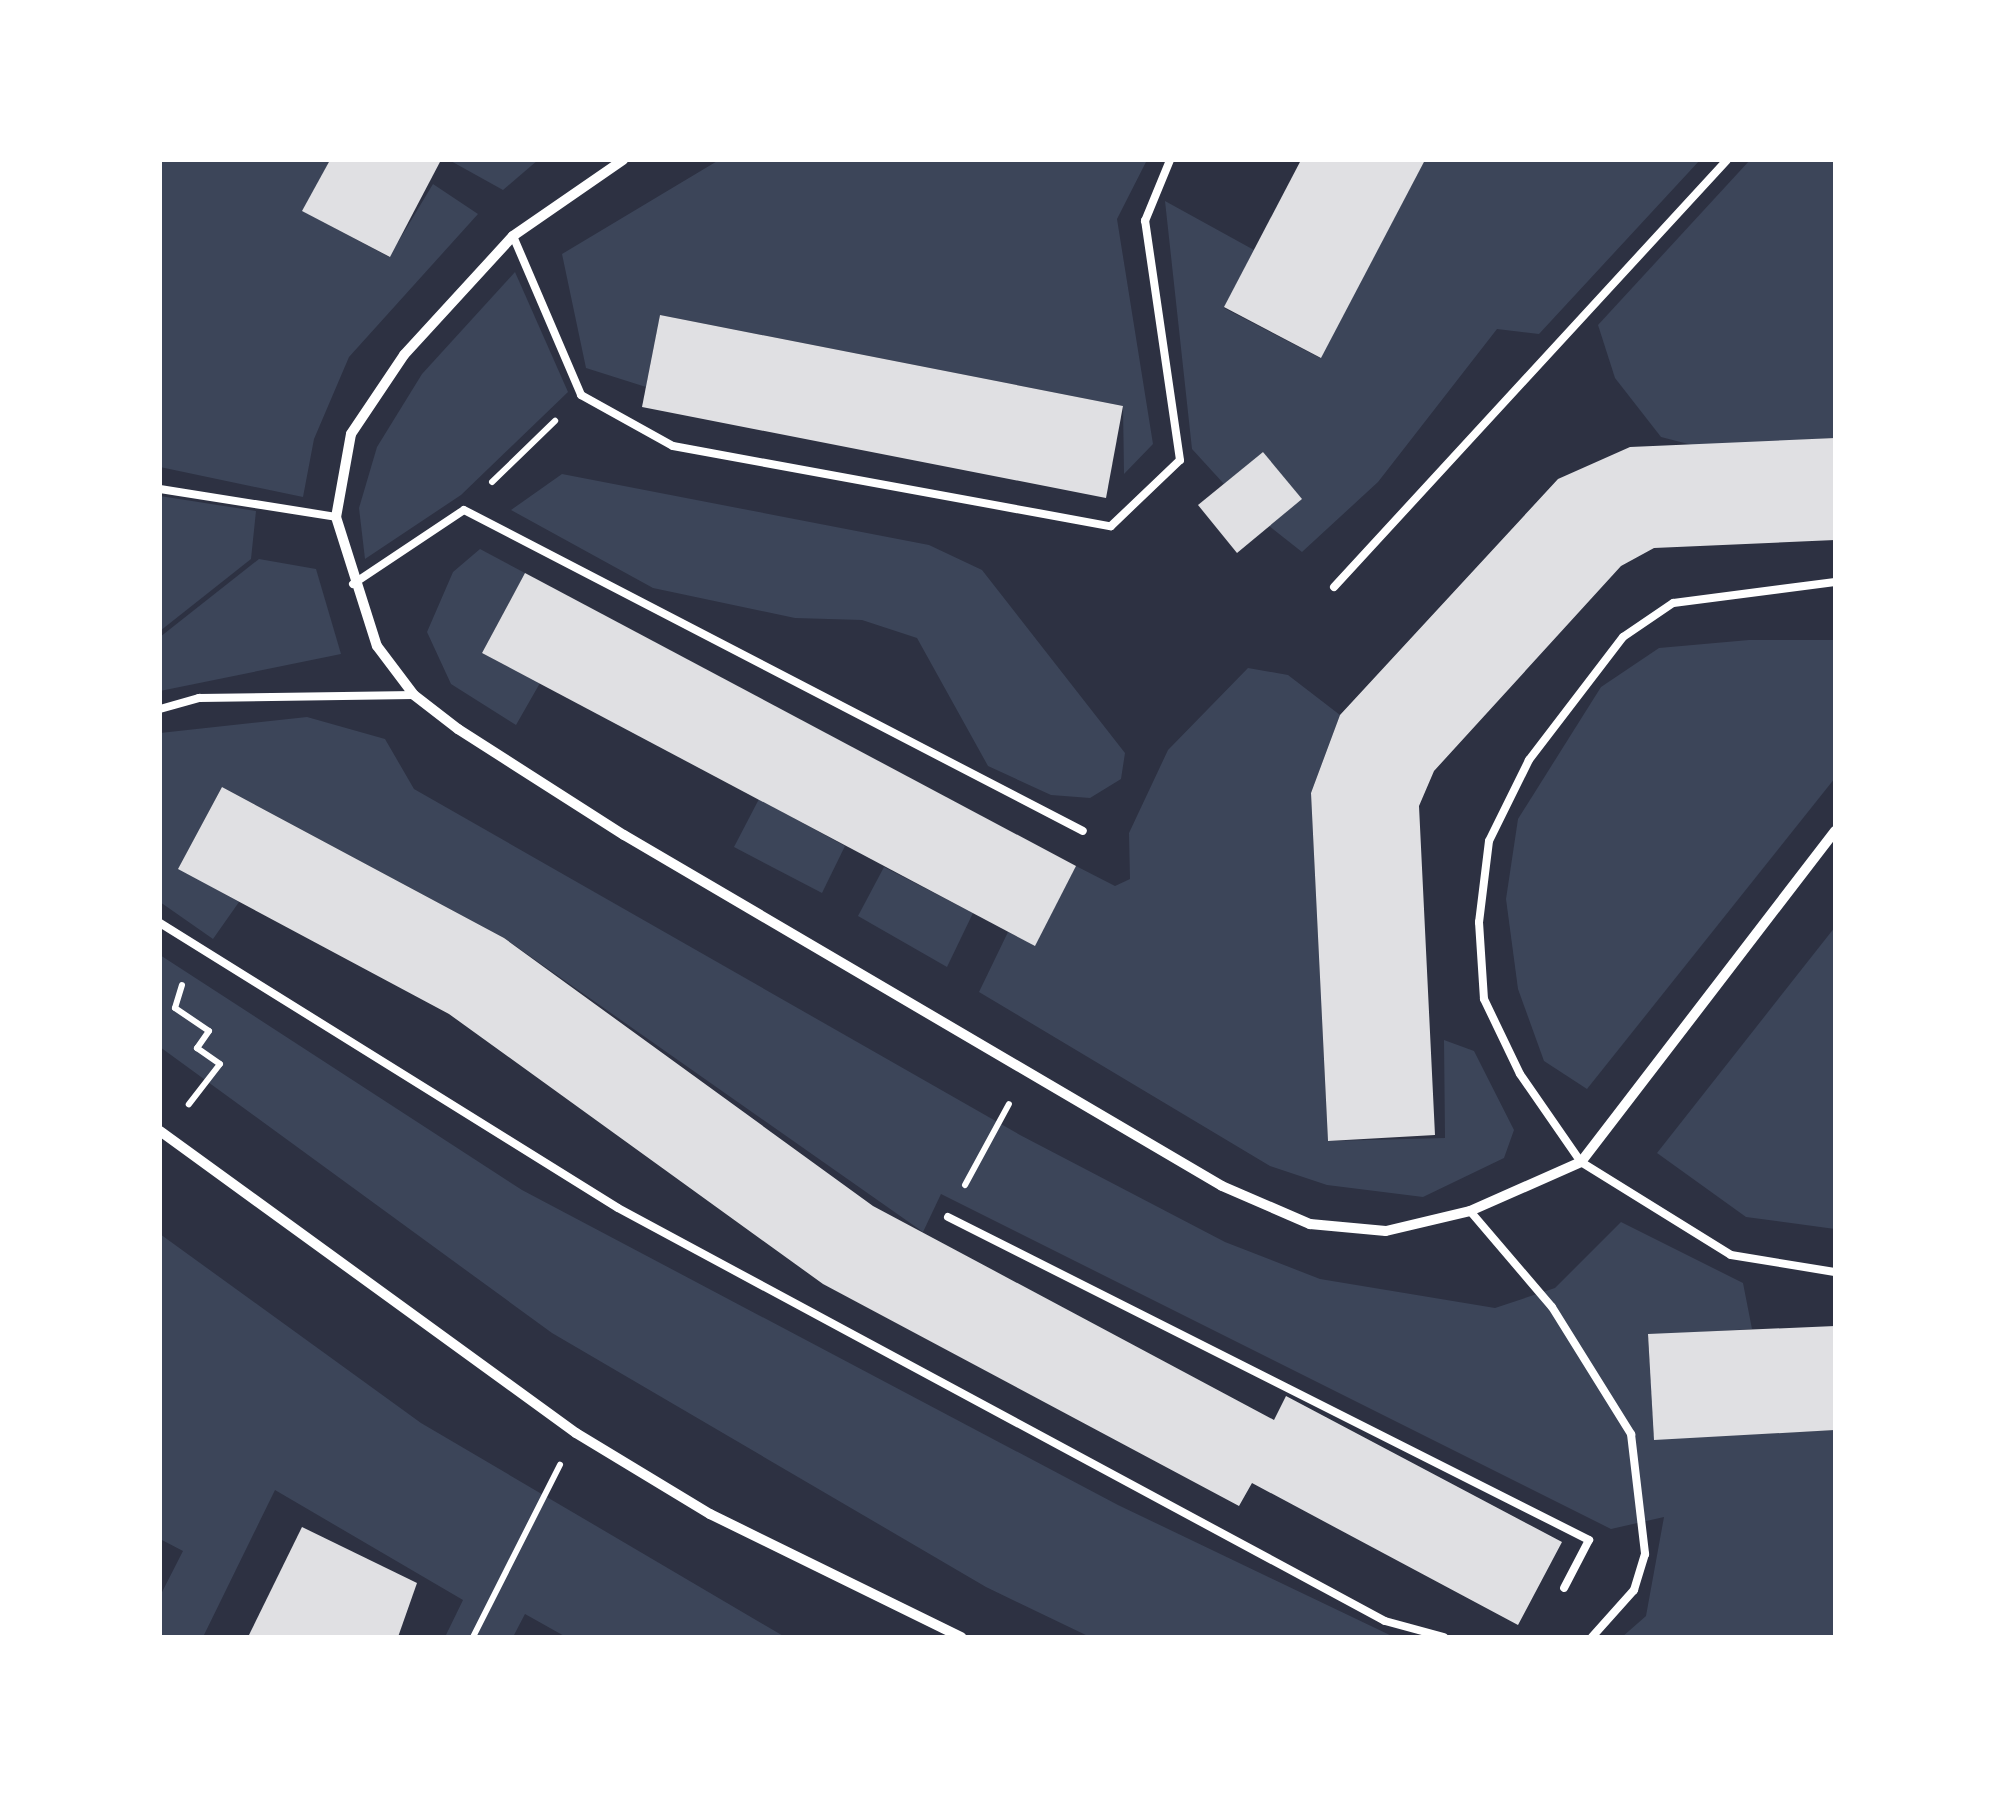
<!DOCTYPE html>
<style>
body{margin:0}
#map{position:relative;width:1995px;height:1797px;overflow:hidden;background:#2d3142;font-family:"Sofia Sans Condensed",sans-serif}
div>[style]{position:absolute}
.green>*{inset:0;background:#3c4559}
.building>*{inset:0;background:#e0e0e3}
.path>*{height:6px;margin:-3px;padding:0 3px;transform-origin:3px;border-radius:3px;background:#fff}
.service>*{height:8px;margin:-4px;padding:0 4px;transform-origin:4px;border-radius:4px;background:#fff}
.minor>*{height:10px;margin:-5px;padding:0 5px;transform-origin:5px;border-radius:5px;background:#fff}
span{translate:-50% -50%;white-space:nowrap;text-align:center;line-height:1.15;-webkit-text-stroke:9px #fff;paint-order:stroke}
.frame{position:absolute;inset:0;border:162px solid #fff;pointer-events:none}
</style>
<div id="map">
<div class="green">
<div style="clip-path:polygon(160px 160px,330px 160px,303px 211px,389px 257px,433px 184px,478px 214px,349px 357px,314px 439px,303px 497px,160px 467px)"></div>
<div style="clip-path:polygon(449px 160px,538px 160px,503px 190px)"></div>
<div style="clip-path:polygon(719px 160px,1147px 160px,1117px 219px,1153px 444px,1124px 474px,1123px 406px,660px 315px,646px 387px,586px 368px,562px 254px)"></div>
<div style="clip-path:polygon(1425px 160px,1700px 160px,1539px 334px,1497px 329px,1378px 482px,1302px 552px,1269px 526px,1301px 499px,1263px 452px,1224px 484px,1192px 449px,1165px 201px,1254px 250px,1224px 308px,1320px 358px)"></div>
<div style="clip-path:polygon(1750px 160px,1835px 160px,1835px 438px,1696px 446px,1661px 437px,1615px 378px,1598px 325px)"></div>
<div style="clip-path:polygon(515px 272px,568px 392px,461px 495px,365px 559px,359px 508px,377px 447px,422px 374px)"></div>
<div style="clip-path:polygon(562px 474px,929px 545px,982px 570px,1125px 753px,1121px 779px,1090px 798px,1051px 795px,988px 766px,917px 638px,862px 620px,795px 618px,653px 588px,511px 510px)"></div>
<div style="clip-path:polygon(160px 496px,256px 511px,251px 559px,160px 631px)"></div>
<div style="clip-path:polygon(480px 549px,525px 573px,482px 653px,540px 683px,516px 725px,451px 684px,427px 632px,453px 572px)"></div>
<div style="clip-path:polygon(259px 559px,316px 569px,341px 654px,160px 691px,160px 637px)"></div>
<div style="clip-path:polygon(1749px 640px,1835px 640px,1835px 778px,1587px 1089px,1544px 1061px,1518px 989px,1506px 899px,1518px 819px,1601px 687px,1659px 648px)"></div>
<div style="clip-path:polygon(1248px 668px,1288px 675px,1340px 715px,1311px 793px,1328px 1141px,1445px 1138px,1444px 1040px,1474px 1051px,1514px 1130px,1504px 1158px,1423px 1197px,1327px 1185px,1270px 1166px,979px 992px,1008px 932px,1035px 945px,1076px 866px,1115px 886px,1130px 879px,1129px 833px,1168px 750px)"></div>
<div style="clip-path:polygon(307px 717px,385px 739px,414px 789px,1020px 1135px,1225px 1242px,1320px 1279px,1495px 1308px,1555px 1288px,1621px 1222px,1743px 1283px,1752px 1329px,1648px 1335px,1654px 1439px,1835px 1430px,1835px 1637px,1622px 1637px,1646px 1616px,1664px 1517px,1611px 1529px,941px 1194px,923px 1232px,504px 938px,222px 787px,179px 868px,239px 902px,213px 939px,160px 902px,160px 733px)"></div>
<div style="clip-path:polygon(759px 799px,845px 846px,822px 893px,734px 847px)"></div>
<div style="clip-path:polygon(884px 867px,973px 913px,947px 967px,858px 916px)"></div>
<div style="clip-path:polygon(1835px 927px,1835px 1229px,1746px 1217px,1657px 1153px)"></div>
<div style="clip-path:polygon(160px 955px,522px 1190px,1118px 1505px,1394px 1637px,1090px 1637px,986px 1587px,552px 1333px,160px 1047px)"></div>
<div style="clip-path:polygon(160px 1234px,421px 1423px,785px 1637px,566px 1637px,525px 1614px,513px 1637px,445px 1637px,463px 1600px,275px 1490px,203px 1637px,160px 1637px,160px 1596px,183px 1551px,160px 1539px)"></div>
</div>
<div class="building">
<div style="clip-path:polygon(330px 160px,441px 160px,390px 257px,302px 211px)"></div>
<div style="clip-path:polygon(1301px 160px,1425px 160px,1321px 358px,1224px 307px)"></div>
<div style="clip-path:polygon(660px 315px,1123px 406px,1106px 498px,642px 407px)"></div>
<div style="clip-path:polygon(1835px 438px,1835px 540px,1654px 548px,1621px 566px,1434px 771px,1419px 806px,1435px 1135px,1328px 1141px,1311px 793px,1340px 715px,1558px 479px,1630px 447px)"></div>
<div style="clip-path:polygon(1263px 452px,1302px 499px,1237px 553px,1198px 505px)"></div>
<div style="clip-path:polygon(525px 573px,1076px 866px,1035px 946px,482px 653px)"></div>
<div style="clip-path:polygon(222px 787px,504px 938px,873px 1206px,1274px 1420px,1286px 1396px,1562px 1542px,1518px 1625px,1252px 1483px,1239px 1506px,823px 1284px,449px 1014px,178px 869px)"></div>
<div style="clip-path:polygon(1835px 1326px,1835px 1430px,1654px 1440px,1648px 1334px)"></div>
<div style="clip-path:polygon(302px 1527px,417px 1583px,398px 1637px,248px 1637px)"></div>
</div>
<div class="path">
<div style="left:492px;top:482px;width:88px;rotate:-44.1deg"></div>
<div style="left:182px;top:985px;width:24px;rotate:107deg"></div>
<div style="left:175px;top:1008px;width:41px;rotate:34.1deg"></div>
<div style="left:209px;top:1031px;width:21px;rotate:125deg"></div>
<div style="left:197px;top:1048px;width:28px;rotate:35deg"></div>
<div style="left:220px;top:1064px;width:51px;rotate:127.8deg"></div>
<div style="left:965px;top:1185px;width:92px;rotate:-61.5deg"></div>
<div style="left:473px;top:1637px;width:193px;rotate:-63.2deg"></div>
</div>
<div class="service">
<div style="left:513px;top:236px;width:173px;rotate:66.8deg"></div>
<div style="left:581px;top:395px;width:105px;rotate:29deg"></div>
<div style="left:673px;top:446px;width:445px;rotate:10.4deg"></div>
<div style="left:1111px;top:526px;width:95px;rotate:-43.7deg"></div>
<div style="left:1180px;top:460px;width:242px;rotate:-98.3deg"></div>
<div style="left:1145px;top:221px;width:66px;rotate:-67.7deg"></div>
<div style="left:160px;top:489px;width:178px;rotate:9deg"></div>
<div style="left:1835px;top:582px;width:163px;rotate:172.6deg"></div>
<div style="left:1673px;top:603px;width:60px;rotate:145.8deg"></div>
<div style="left:1623px;top:637px;width:155px;rotate:127.4deg"></div>
<div style="left:1529px;top:760px;width:90px;rotate:116.3deg"></div>
<div style="left:1489px;top:841px;width:82px;rotate:97deg"></div>
<div style="left:1479px;top:922px;width:77px;rotate:86.3deg"></div>
<div style="left:1484px;top:999px;width:83px;rotate:64.4deg"></div>
<div style="left:1520px;top:1074px;width:107px;rotate:55.3deg"></div>
<div style="left:1581px;top:1162px;width:176px;rotate:31.8deg"></div>
<div style="left:1731px;top:1255px;width:105px;rotate:9.3deg"></div>
<div style="left:353px;top:584px;width:133px;rotate:-33.7deg"></div>
<div style="left:464px;top:510px;width:697px;rotate:27.41deg"></div>
<div style="left:1334px;top:587px;width:580px;rotate:-47.37deg"></div>
<div style="left:160px;top:709px;width:41px;rotate:-15.8deg"></div>
<div style="left:199px;top:698px;width:215px;rotate:-0.8deg"></div>
<div style="left:160px;top:923px;width:539px;rotate:31.89deg"></div>
<div style="left:618px;top:1208px;width:871px;rotate:28.3deg"></div>
<div style="left:1385px;top:1621px;width:61px;rotate:15.2deg"></div>
<div style="left:1470px;top:1211px;width:126px;rotate:49.5deg"></div>
<div style="left:1552px;top:1307px;width:150px;rotate:58.1deg"></div>
<div style="left:1631px;top:1434px;width:121px;rotate:83.3deg"></div>
<div style="left:1645px;top:1554px;width:38px;rotate:107deg"></div>
<div style="left:1634px;top:1590px;width:63px;rotate:131.8deg"></div>
<div style="left:948px;top:1217px;width:718px;rotate:26.74deg"></div>
<div style="left:1589px;top:1540px;width:54px;rotate:117.5deg"></div>
</div>
<div class="minor">
<div style="left:623px;top:160px;width:134px;rotate:145.4deg"></div>
<div style="left:513px;top:236px;width:161px;rotate:132.5deg"></div>
<div style="left:404px;top:355px;width:95px;rotate:123.9deg"></div>
<div style="left:351px;top:434px;width:84px;rotate:100.2deg"></div>
<div style="left:336px;top:517px;width:135px;rotate:72.4deg"></div>
<div style="left:377px;top:646px;width:61px;rotate:52.9deg"></div>
<div style="left:414px;top:695px;width:56px;rotate:37.7deg"></div>
<div style="left:458px;top:729px;width:197px;rotate:32.6deg"></div>
<div style="left:624px;top:835px;width:693px;rotate:30.41deg"></div>
<div style="left:1222px;top:1186px;width:96px;rotate:23.4deg"></div>
<div style="left:1310px;top:1224px;width:76px;rotate:5.3deg"></div>
<div style="left:1386px;top:1231px;width:86px;rotate:-13.4deg"></div>
<div style="left:1470px;top:1211px;width:121px;rotate:-23.8deg"></div>
<div style="left:1581px;top:1162px;width:417px;rotate:-52.5deg"></div>
<div style="left:160px;top:1131px;width:514px;rotate:35.98deg"></div>
<div style="left:576px;top:1433px;width:157px;rotate:31.2deg"></div>
<div style="left:710px;top:1514px;width:280px;rotate:26.1deg"></div>
</div>
<div class="frame"></div>
</div>
